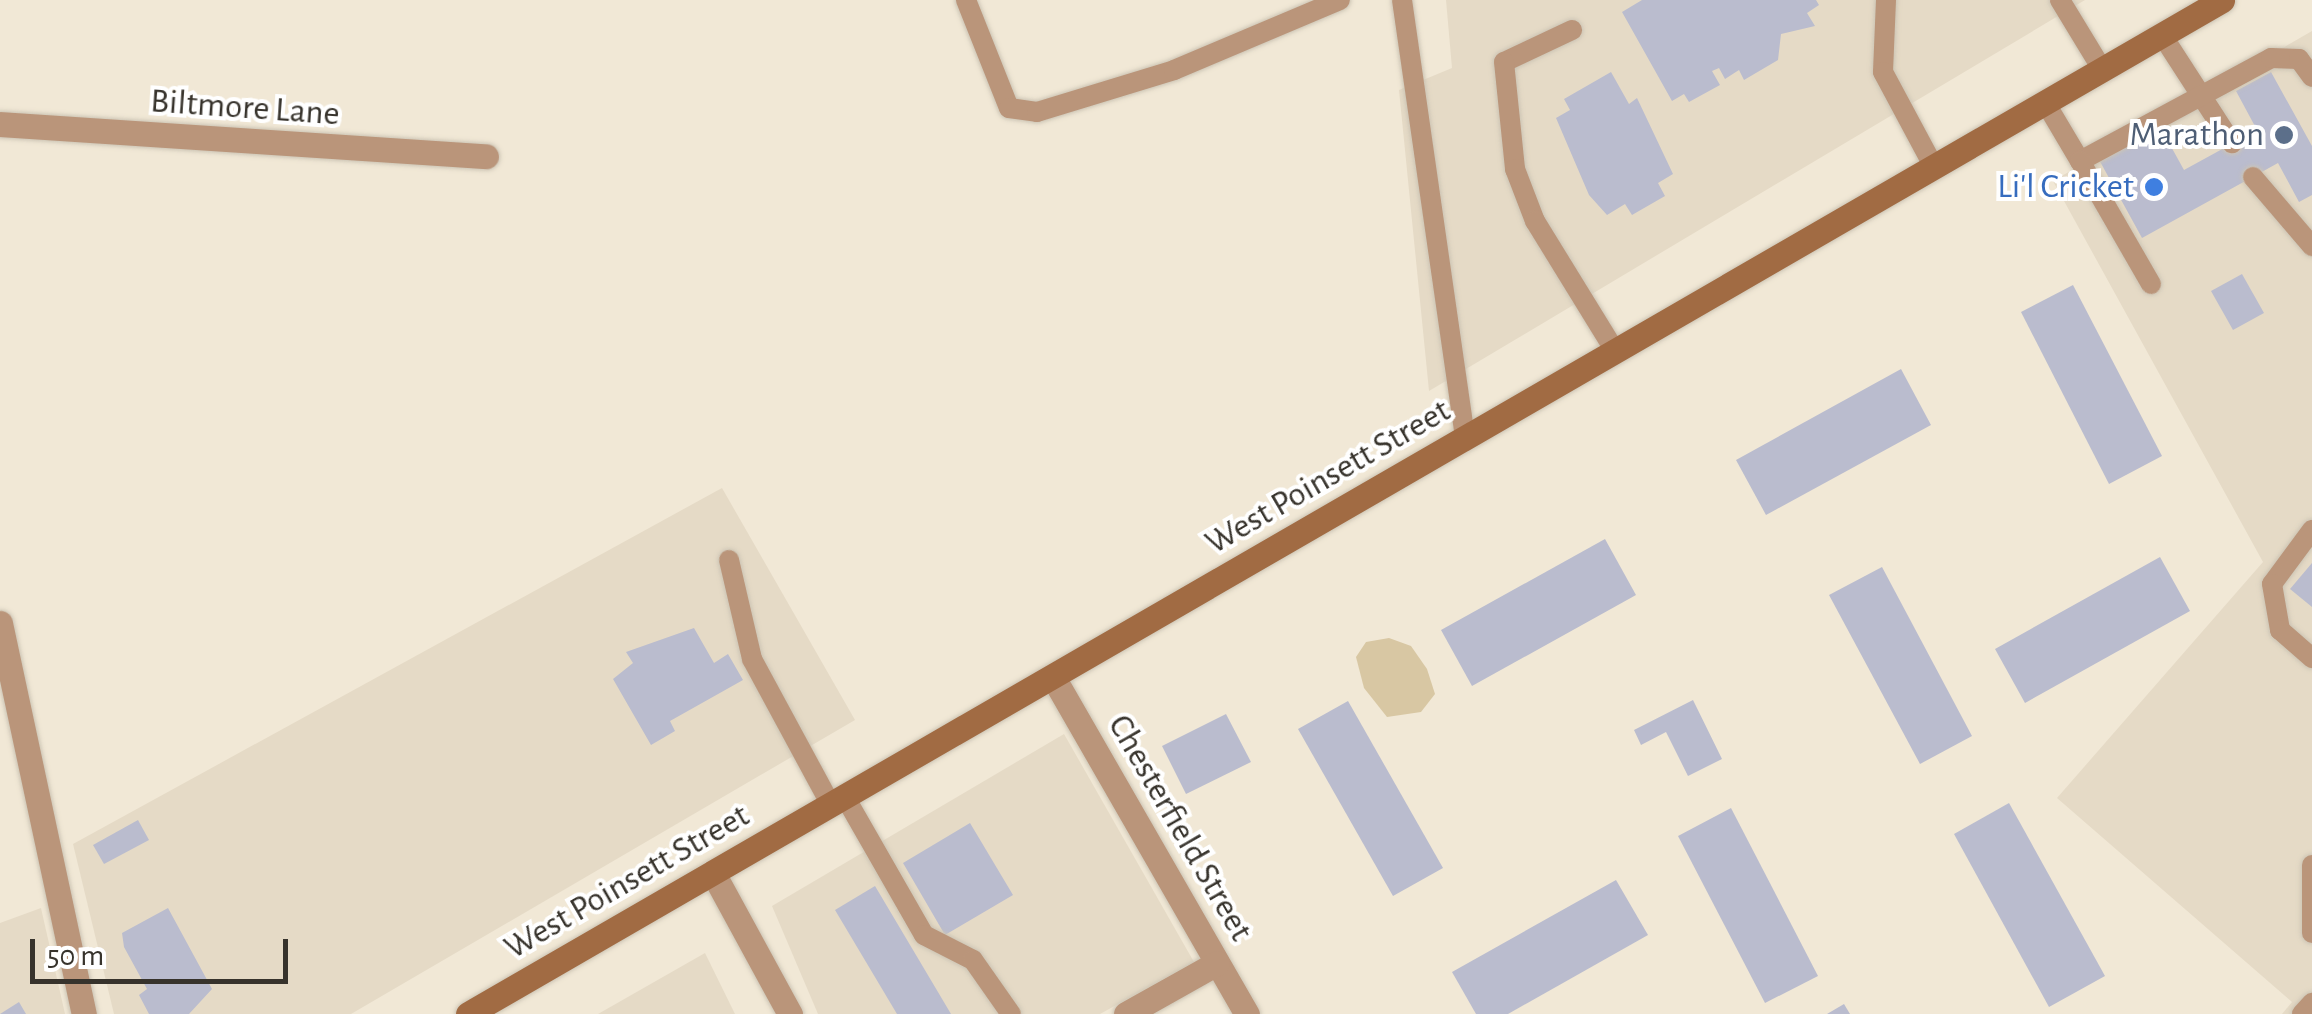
<!DOCTYPE html>
<style>
body{margin:0}
#map{position:relative;width:2312px;height:1014px;overflow:hidden;background:#f1e8d6;font-family:"Alegreya Sans",sans-serif}
div>[style]{position:absolute}
.commercial>*{inset:0;background:#e5dac6}
.green>*{inset:0;background:#d8c7a3}
.building>*{inset:0;background:#babcce}
.roads{filter:drop-shadow(0 0 2px #ccc4b4) drop-shadow(0 0 2px #ccc4b4)}
.lane>*{height:20px;margin:-10px;padding:0 10px;transform-origin:10px;border-radius:10px;background:#ba957a}
.street>*{height:25px;margin:-12.5px;padding:0 12.5px;transform-origin:12.5px;border-radius:12.5px;background:#ba957a}
.secondary>*{height:25px;margin:-12.5px;padding:0 12.5px;transform-origin:12.5px;border-radius:12.5px;background:#a16b43}
.dots>*{width:28px;height:28px;translate:-50% -50%;box-sizing:border-box;border:5px solid #fff;border-radius:50%}
span{translate:-50% -50%;white-space:nowrap;text-align:center;line-height:1.15;-webkit-text-stroke:8px #fff;paint-order:stroke}
.street-label{font-size:35px;color:#37332c}
.service-label{font-size:35px;color:#4e5e75}
.right{translate:-100% -50%;text-align:right}
.shop-label{font-size:35px;color:#366cbe}
.scale{position:absolute;left:30px;top:939px;width:258px;height:45px;box-sizing:border-box;border:5px solid #37332c;border-top:0;padding-left:12px;font-size:30px;line-height:35px;white-space:nowrap;color:#37332c;-webkit-text-stroke:8px #fff;paint-order:stroke}
</style>
<div id="map">
<div class="commercial">
<div style="clip-path:polygon(1446px 0,2085px 0,1429px 391px,1399px 90px,1452px 68px)"></div>
<div style="clip-path:polygon(2312px 31px,2312px 1014px,2282px 1014px,2292px 1002px,2057px 798px,2263px 562px,2053px 181px)"></div>
<div style="clip-path:polygon(722px 488px,855px 720px,351px 1014px,114px 1014px,73px 844px)"></div>
<div style="clip-path:polygon(1064px 734px,1194px 962px,1100px 1014px,818px 1014px,772px 906px)"></div>
<div style="clip-path:polygon(41px 908px,65px 1014px,0 1014px,0 923px)"></div>
<div style="clip-path:polygon(705px 953px,735px 1014px,598px 1014px)"></div>
</div>
<div class="green">
<div style="clip-path:polygon(1389px 638px,1411px 646px,1427px 669px,1435px 694px,1421px 712px,1387px 717px,1364px 688px,1356px 657px,1366px 642px)"></div>
</div>
<div class="building">
<div style="clip-path:polygon(1642px 0,1816px 0,1819px 5px,1807px 13px,1815px 26px,1781px 34px,1778px 60px,1744px 80px,1739px 70px,1725px 79px,1719px 68px,1712px 71px,1720px 85px,1689px 102px,1684px 94px,1672px 101px,1622px 12px)"></div>
<div style="clip-path:polygon(1611px 72px,1629px 104px,1637px 98px,1673px 174px,1658px 183px,1665px 196px,1632px 215px,1625px 204px,1607px 215px,1589px 195px,1556px 118px,1570px 110px,1564px 99px)"></div>
<div style="clip-path:polygon(2271px 72px,2312px 146px,2312px 195px,2299px 202px,2278px 163px,2142px 238px,2097px 156px,2158px 123px,2184px 170px,2257px 130px,2236px 91px)"></div>
<div style="clip-path:polygon(2242px 274px,2264px 313px,2233px 330px,2211px 291px)"></div>
<div style="clip-path:polygon(2073px 285px,2162px 456px,2109px 484px,2021px 312px)"></div>
<div style="clip-path:polygon(1901px 369px,1931px 425px,1766px 515px,1736px 460px)"></div>
<div style="clip-path:polygon(1605px 539px,1636px 595px,1472px 686px,1441px 630px)"></div>
<div style="clip-path:polygon(2160px 557px,2190px 611px,2025px 703px,1995px 649px)"></div>
<div style="clip-path:polygon(2312px 563px,2312px 607px,2290px 589px)"></div>
<div style="clip-path:polygon(1882px 567px,1972px 736px,1920px 764px,1829px 595px)"></div>
<div style="clip-path:polygon(694px 628px,714px 663px,728px 654px,743px 680px,670px 721px,675px 731px,651px 745px,613px 679px,633px 663px,626px 652px)"></div>
<div style="clip-path:polygon(1693px 700px,1722px 759px,1688px 776px,1666px 732px,1641px 745px,1634px 730px)"></div>
<div style="clip-path:polygon(1348px 701px,1443px 868px,1393px 896px,1298px 729px)"></div>
<div style="clip-path:polygon(1226px 714px,1251px 762px,1186px 794px,1162px 746px)"></div>
<div style="clip-path:polygon(2009px 803px,2105px 976px,2049px 1007px,1954px 834px)"></div>
<div style="clip-path:polygon(1731px 808px,1818px 976px,1765px 1003px,1678px 836px)"></div>
<div style="clip-path:polygon(138px 820px,149px 840px,104px 864px,93px 845px)"></div>
<div style="clip-path:polygon(970px 823px,1013px 895px,945px 935px,903px 863px)"></div>
<div style="clip-path:polygon(1616px 880px,1648px 935px,1508px 1014px,1476px 1014px,1452px 972px)"></div>
<div style="clip-path:polygon(875px 886px,951px 1014px,897px 1014px,835px 910px)"></div>
<div style="clip-path:polygon(168px 908px,212px 989px,189px 1014px,149px 1014px,139px 995px,147px 989px,124px 947px,122px 933px)"></div>
<div style="clip-path:polygon(19px 1002px,26px 1014px,0 1014px)"></div>
<div style="clip-path:polygon(1844px 1004px,1850px 1014px,1827px 1014px)"></div>
</div>
<div class="roads">
<div class="lane">
<div style="left:966px;top:0;width:116px;rotate:68.3deg"></div>
<div style="left:1009px;top:108px;width:28px;rotate:8deg"></div>
<div style="left:1037px;top:112px;width:143px;rotate:-17deg"></div>
<div style="left:1174px;top:70px;width:180px;rotate:-22.9deg"></div>
<div style="left:1402px;top:0;width:443px;rotate:81.8deg"></div>
<div style="left:1886px;top:0;width:72px;rotate:92.4deg"></div>
<div style="left:1883px;top:72px;width:108px;rotate:61.8deg"></div>
<div style="left:2060px;top:0;width:81px;rotate:58.7deg"></div>
<div style="left:1572px;top:30px;width:75px;rotate:154.8deg"></div>
<div style="left:1504px;top:62px;width:108px;rotate:84.1deg"></div>
<div style="left:1515px;top:169px;width:56px;rotate:69deg"></div>
<div style="left:1535px;top:221px;width:153px;rotate:58.4deg"></div>
<div style="left:2162px;top:35px;width:129px;rotate:57.1deg"></div>
<div style="left:2045px;top:102px;width:69px;rotate:59.3deg"></div>
<div style="left:2080px;top:161px;width:217px;rotate:-28.3deg"></div>
<div style="left:2271px;top:58px;width:28px;rotate:2deg"></div>
<div style="left:2299px;top:59px;width:22px;rotate:54deg"></div>
<div style="left:2080px;top:161px;width:142px;rotate:60deg"></div>
<div style="left:2253px;top:177px;width:91px;rotate:49.5deg"></div>
<div style="left:2312px;top:530px;width:67px;rotate:126.5deg"></div>
<div style="left:2272px;top:584px;width:47px;rotate:80.1deg"></div>
<div style="left:2280px;top:630px;width:43px;rotate:41.2deg"></div>
<div style="left:729px;top:560px;width:102px;rotate:76.9deg"></div>
<div style="left:752px;top:659px;width:166px;rotate:61.6deg"></div>
<div style="left:845px;top:797px;width:159px;rotate:60.2deg"></div>
<div style="left:924px;top:935px;width:55px;rotate:27deg"></div>
<div style="left:973px;top:960px;width:66px;rotate:54.9deg"></div>
<div style="left:2312px;top:865px;width:68px;rotate:90deg"></div>
<div style="left:2302px;top:1014px;width:15px;rotate:-48deg"></div>
</div>
<div class="street">
<div style="left:0;top:124px;width:487px;rotate:3.8deg"></div>
<div style="left:0;top:623px;width:400px;rotate:77.9deg"></div>
<div style="left:1053px;top:677px;width:389px;rotate:60.1deg"></div>
<div style="left:713px;top:873px;width:161px;rotate:61.4deg"></div>
<div style="left:1126px;top:1014px;width:104px;rotate:-29.3deg"></div>
</div>
<div class="secondary">
<div style="left:468px;top:1014px;width:2026px;rotate:-30.03deg"></div>
</div>
</div>
<div class="dots">
<div style="left:2284px;top:135px;background:#5c6f8a"></div>
<div style="left:2154px;top:187px;background:#3f7fe0"></div>
</div>
<div class="street-label">
<span style="left:245px;top:108px;rotate:4deg">Biltmore Lane</span>
<span style="left:1328px;top:477px;rotate:-30deg">West Poinsett Street</span>
<span style="left:1180px;top:828px;rotate:60deg">Chesterfield Street</span>
<span style="left:627px;top:882px;rotate:-30deg">West Poinsett Street</span>
</div>
<div class="service-label">
<span class="right" style="left:2264px;top:135px">Marathon</span>
</div>
<div class="shop-label">
<span class="right" style="left:2134px;top:187px">Li'l Cricket</span>
</div>
<div class="scale">50 m</div>
</div>
